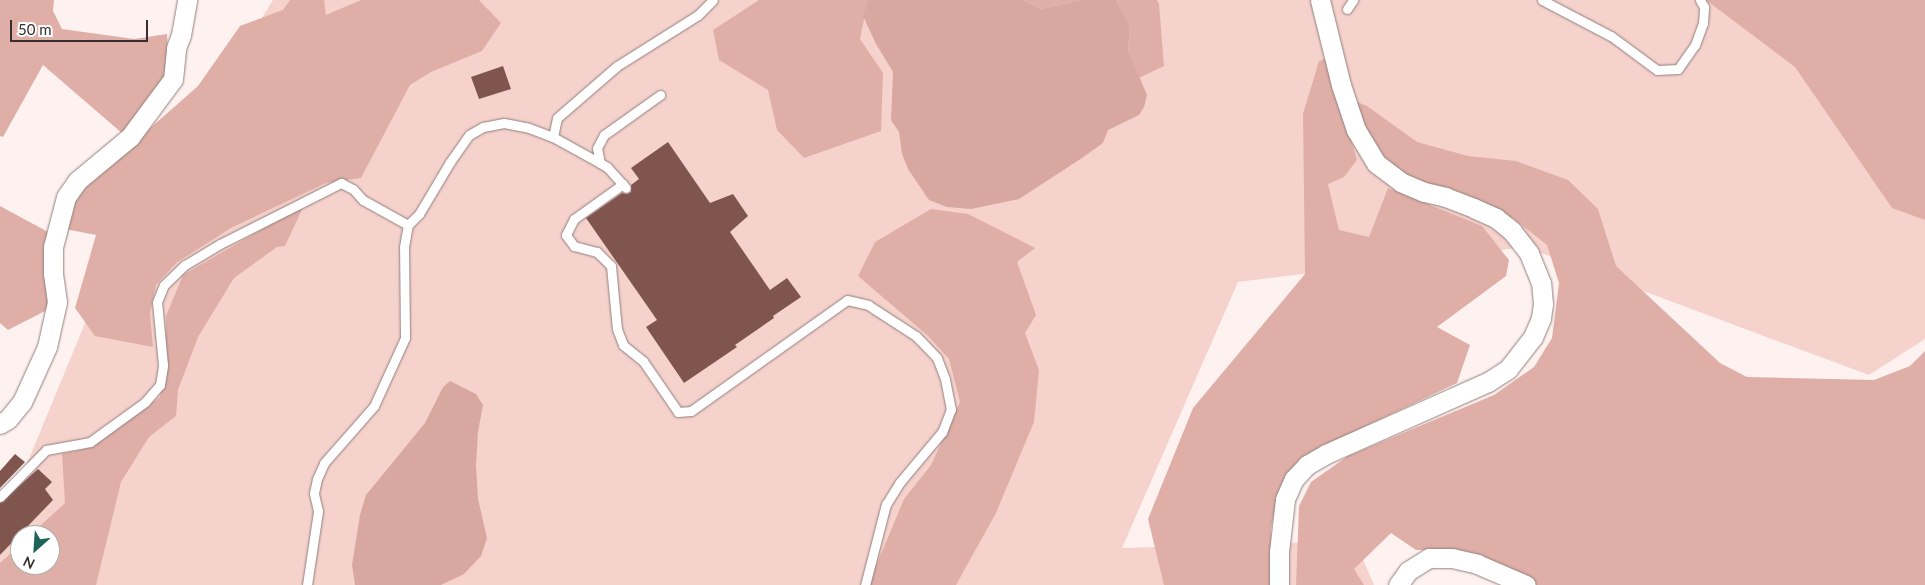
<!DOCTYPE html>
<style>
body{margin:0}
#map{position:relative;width:1925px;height:585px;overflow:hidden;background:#fef2f0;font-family:Lato,sans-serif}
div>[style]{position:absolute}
.green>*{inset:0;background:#f6d2cc}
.forest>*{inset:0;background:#dfafa7}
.water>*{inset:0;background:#d8a8a0}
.building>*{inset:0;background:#80554e}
.roads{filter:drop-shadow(0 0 1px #907f7c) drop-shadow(0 0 1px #907f7c)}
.lane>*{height:9px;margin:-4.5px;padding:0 4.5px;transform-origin:4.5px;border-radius:4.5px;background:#fff}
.street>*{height:19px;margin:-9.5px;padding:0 9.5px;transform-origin:9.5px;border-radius:9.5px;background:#fff}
span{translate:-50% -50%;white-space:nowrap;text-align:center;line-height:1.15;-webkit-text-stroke:5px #fff;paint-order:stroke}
.north{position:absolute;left:10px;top:525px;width:50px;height:50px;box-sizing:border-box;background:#fff;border:1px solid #afacab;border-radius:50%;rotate:206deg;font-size:14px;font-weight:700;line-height:20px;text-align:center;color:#362f2e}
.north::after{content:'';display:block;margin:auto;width:18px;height:22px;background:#1c6358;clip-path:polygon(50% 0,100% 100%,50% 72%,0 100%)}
.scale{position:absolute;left:10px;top:20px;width:138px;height:22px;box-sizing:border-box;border:2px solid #362f2e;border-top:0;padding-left:6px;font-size:15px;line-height:18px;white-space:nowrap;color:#362f2e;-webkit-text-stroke:4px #fff;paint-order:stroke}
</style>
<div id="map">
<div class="green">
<div style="clip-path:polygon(evenodd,273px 0,1925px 0,1925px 339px,1869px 375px,1525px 247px,1238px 282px,1122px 548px,1355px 541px,1374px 585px,0 585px,0 529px,107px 270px,273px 0,20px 535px,50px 535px,50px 565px,20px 565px,20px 535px)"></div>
</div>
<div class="forest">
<div style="clip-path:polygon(0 0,54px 0,53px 11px,62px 29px,134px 39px,167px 34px,169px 74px,123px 134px,43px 65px,3px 137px,0 136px)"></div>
<div style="clip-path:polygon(290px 0,324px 0,326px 15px,361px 0,479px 0,501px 23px,482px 51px,431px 72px,410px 85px,361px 178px,326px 183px,231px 228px,176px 263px,156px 285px,150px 313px,153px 347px,95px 336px,75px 308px,96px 235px,65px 229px,72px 203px,97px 175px,198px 86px,240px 26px,283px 10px)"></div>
<div style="clip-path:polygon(759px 0,868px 0,860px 39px,883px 73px,881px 131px,804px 158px,777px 130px,768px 90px,719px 60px,713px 30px)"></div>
<div style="clip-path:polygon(1023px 0,1081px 0,1041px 9px)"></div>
<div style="clip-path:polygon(1116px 0,1157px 0,1159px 4px,1164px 66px,1139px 78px,1128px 50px,1130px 26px)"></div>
<div style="clip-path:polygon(1706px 0,1925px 0,1925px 220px,1892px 208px,1795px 67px)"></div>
<div style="clip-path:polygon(1327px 58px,1357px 160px,1344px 177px,1328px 184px,1339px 230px,1369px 237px,1388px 188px,1482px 226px,1509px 260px,1506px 276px,1437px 327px,1470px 345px,1457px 383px,1311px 452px,1278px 493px,1271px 529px,1273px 585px,1164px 585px,1148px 519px,1193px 408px,1305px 274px,1303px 114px,1319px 61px)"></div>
<div style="clip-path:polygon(1350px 99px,1367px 106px,1417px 142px,1468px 156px,1516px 161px,1568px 180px,1598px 209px,1616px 266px,1720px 363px,1747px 377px,1874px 380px,1910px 366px,1925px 351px,1925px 585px,1531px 585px,1449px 550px,1416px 550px,1391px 533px,1354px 569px,1364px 585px,1296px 585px,1299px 506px,1311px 482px,1348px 456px,1494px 395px,1534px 367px,1552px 338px,1559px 283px,1547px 245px,1513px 218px,1453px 191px,1406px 177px,1380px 157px)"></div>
<div style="clip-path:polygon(304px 205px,285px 246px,277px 247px,234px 278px,198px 337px,178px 390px,176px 416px,149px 437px,121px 482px,96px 585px,0 585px,0 563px,20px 545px,20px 565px,50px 565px,50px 535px,30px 535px,65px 503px,62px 454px,93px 447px,160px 397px,166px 371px,166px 316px,183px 275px)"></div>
<div style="clip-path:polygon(0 206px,48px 232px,49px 309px,8px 330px,0 323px)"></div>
<div style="clip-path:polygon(931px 209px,968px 214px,1035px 248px,1017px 262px,1036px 315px,1025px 333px,1039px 370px,1034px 422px,996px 513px,956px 585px,868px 585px,904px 499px,931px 465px,960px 402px,949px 359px,927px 335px,858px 276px,875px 242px)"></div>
</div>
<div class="water">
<div style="clip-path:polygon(868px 0,1023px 0,1041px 9px,1081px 0,1116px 0,1130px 26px,1128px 50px,1147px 95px,1144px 107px,1139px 115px,1108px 130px,1103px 143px,1082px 158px,1019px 199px,971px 209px,947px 207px,929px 200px,908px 169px,902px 154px,899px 132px,891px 120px,893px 72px,876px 44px,863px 16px)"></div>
<div style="clip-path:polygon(450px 381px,476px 394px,483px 405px,478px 432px,476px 465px,478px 499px,487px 538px,481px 556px,464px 574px,441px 585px,355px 585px,352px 565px,360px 515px,366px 495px,425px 423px,443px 387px)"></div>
</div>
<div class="building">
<div style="clip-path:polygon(503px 66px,511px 89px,479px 99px,471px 77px)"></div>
<div style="clip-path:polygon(668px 142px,710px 203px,733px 194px,748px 216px,730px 232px,770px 290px,787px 278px,801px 297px,773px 316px,774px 318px,735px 345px,737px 347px,684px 383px,646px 327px,657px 320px,586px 218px,622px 193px,627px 194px,631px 192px,631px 185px,639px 179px,631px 168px)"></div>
<div style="clip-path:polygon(15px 454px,25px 462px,0 488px,0 471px)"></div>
<div style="clip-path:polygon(38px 469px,52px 482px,45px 489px,53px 500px,0 555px,0 503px)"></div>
</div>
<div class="roads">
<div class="lane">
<div style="left:1542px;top:0;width:78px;rotate:27.6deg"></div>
<div style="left:1611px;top:36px;width:57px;rotate:36.5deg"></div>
<div style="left:1657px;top:70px;width:21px;rotate:-3deg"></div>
<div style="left:1678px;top:69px;width:29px;rotate:-55deg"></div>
<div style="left:1695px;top:45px;width:23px;rotate:-70deg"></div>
<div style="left:1703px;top:23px;width:16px;rotate:-86deg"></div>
<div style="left:1704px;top:7px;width:8px;rotate:-120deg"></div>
<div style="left:1347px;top:9px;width:11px;rotate:-56deg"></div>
<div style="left:553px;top:137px;width:19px;rotate:-78deg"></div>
<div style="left:557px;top:118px;width:79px;rotate:-40.9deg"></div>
<div style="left:617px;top:66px;width:96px;rotate:-32.2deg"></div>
<div style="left:698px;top:15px;width:21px;rotate:-45deg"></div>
<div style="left:600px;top:163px;width:15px;rotate:-101deg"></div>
<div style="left:597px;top:148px;width:15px;rotate:-62deg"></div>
<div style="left:604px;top:135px;width:69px;rotate:-35.5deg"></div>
<div style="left:623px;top:184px;width:60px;rotate:144.5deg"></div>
<div style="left:574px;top:219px;width:18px;rotate:117deg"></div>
<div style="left:566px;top:235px;width:14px;rotate:54deg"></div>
<div style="left:574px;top:246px;width:24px;rotate:15deg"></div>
<div style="left:597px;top:252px;width:20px;rotate:45deg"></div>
<div style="left:611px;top:266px;width:63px;rotate:84.6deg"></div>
<div style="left:617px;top:329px;width:17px;rotate:69deg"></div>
<div style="left:623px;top:345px;width:26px;rotate:39deg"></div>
<div style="left:643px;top:361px;width:62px;rotate:55.5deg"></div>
<div style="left:678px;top:412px;width:13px;rotate:-4deg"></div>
<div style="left:691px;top:411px;width:191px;rotate:-35.4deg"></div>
<div style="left:847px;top:300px;width:22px;rotate:13deg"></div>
<div style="left:868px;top:305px;width:57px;rotate:32.9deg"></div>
<div style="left:916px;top:336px;width:30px;rotate:46deg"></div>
<div style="left:937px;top:358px;width:22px;rotate:69deg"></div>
<div style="left:945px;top:379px;width:31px;rotate:79deg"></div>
<div style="left:951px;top:409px;width:25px;rotate:111deg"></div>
<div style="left:942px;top:432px;width:65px;rotate:130deg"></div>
<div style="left:900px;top:482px;width:26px;rotate:122deg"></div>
<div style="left:886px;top:504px;width:84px;rotate:104.5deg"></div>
<div style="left:0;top:497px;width:66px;rotate:-45.6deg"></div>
<div style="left:46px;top:450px;width:45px;rotate:-10.3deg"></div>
<div style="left:90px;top:442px;width:68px;rotate:-36deg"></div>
<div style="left:145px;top:402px;width:23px;rotate:-49deg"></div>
<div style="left:160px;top:385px;width:20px;rotate:-81deg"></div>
<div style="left:163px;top:365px;width:63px;rotate:-95.4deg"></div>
<div style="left:157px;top:302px;width:18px;rotate:-68deg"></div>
<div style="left:164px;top:285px;width:29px;rotate:-44deg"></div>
<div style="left:185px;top:265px;width:41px;rotate:-31deg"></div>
<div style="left:220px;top:244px;width:136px;rotate:-26.8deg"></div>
<div style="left:341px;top:183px;width:13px;rotate:27deg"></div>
<div style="left:353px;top:189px;width:15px;rotate:48deg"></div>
<div style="left:363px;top:200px;width:51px;rotate:29.1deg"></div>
<div style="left:307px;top:585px;width:75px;rotate:-81.5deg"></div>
<div style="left:318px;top:511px;width:18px;rotate:-103deg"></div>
<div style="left:314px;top:493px;width:14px;rotate:-78deg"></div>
<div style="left:317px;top:479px;width:17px;rotate:-66deg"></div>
<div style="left:324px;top:463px;width:76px;rotate:-48.7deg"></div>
<div style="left:374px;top:406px;width:75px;rotate:-65.5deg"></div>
<div style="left:405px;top:338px;width:91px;rotate:-90.6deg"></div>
<div style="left:404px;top:247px;width:22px;rotate:-80deg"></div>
<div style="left:408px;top:225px;width:16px;rotate:-45deg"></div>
<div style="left:419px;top:214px;width:61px;rotate:-59.2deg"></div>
<div style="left:450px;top:162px;width:33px;rotate:-55deg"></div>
<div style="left:469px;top:135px;width:16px;rotate:-30deg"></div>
<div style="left:483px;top:127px;width:21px;rotate:-11deg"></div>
<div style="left:504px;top:123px;width:25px;rotate:11deg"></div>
<div style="left:529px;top:128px;width:26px;rotate:21deg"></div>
<div style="left:553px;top:137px;width:54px;rotate:29deg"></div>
<div style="left:600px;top:163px;width:8px;rotate:30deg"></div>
<div style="left:607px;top:167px;width:28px;rotate:48deg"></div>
</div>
<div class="street">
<div style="left:0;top:424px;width:9px;rotate:-32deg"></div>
<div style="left:8px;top:419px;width:22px;rotate:-51deg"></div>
<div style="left:22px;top:402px;width:60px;rotate:-65.6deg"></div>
<div style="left:47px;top:347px;width:46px;rotate:-77.5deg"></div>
<div style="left:57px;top:302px;width:28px;rotate:-98deg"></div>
<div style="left:53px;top:274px;width:27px;rotate:-90deg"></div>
<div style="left:53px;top:247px;width:52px;rotate:-75.4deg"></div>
<div style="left:66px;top:197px;width:19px;rotate:-55deg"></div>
<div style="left:77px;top:181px;width:69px;rotate:-39.7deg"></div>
<div style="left:130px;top:137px;width:72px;rotate:-53.4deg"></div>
<div style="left:173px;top:79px;width:31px;rotate:-84deg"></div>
<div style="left:176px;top:48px;width:14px;rotate:-69deg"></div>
<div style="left:181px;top:35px;width:36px;rotate:-80deg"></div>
<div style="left:1279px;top:585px;width:33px;rotate:-90deg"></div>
<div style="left:1279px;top:552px;width:53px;rotate:-83.5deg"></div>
<div style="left:1285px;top:499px;width:22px;rotate:-66deg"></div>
<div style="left:1294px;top:479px;width:19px;rotate:-47deg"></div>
<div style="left:1307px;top:465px;width:22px;rotate:-30deg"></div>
<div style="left:1326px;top:454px;width:177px;rotate:-24deg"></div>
<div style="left:1488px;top:382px;width:24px;rotate:-33deg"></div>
<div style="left:1508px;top:369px;width:41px;rotate:-52deg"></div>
<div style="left:1533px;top:337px;width:21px;rotate:-67deg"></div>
<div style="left:1541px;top:318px;width:14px;rotate:-82deg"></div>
<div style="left:1543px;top:304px;width:21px;rotate:-95deg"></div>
<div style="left:1541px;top:283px;width:32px;rotate:-112deg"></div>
<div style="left:1529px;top:253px;width:28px;rotate:-128deg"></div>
<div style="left:1512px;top:231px;width:21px;rotate:-141deg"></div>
<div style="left:1496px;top:218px;width:24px;rotate:-156deg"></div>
<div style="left:1474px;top:208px;width:30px;rotate:-159deg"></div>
<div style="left:1446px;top:197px;width:23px;rotate:-167deg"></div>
<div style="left:1424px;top:192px;width:25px;rotate:-157deg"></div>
<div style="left:1401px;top:182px;width:31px;rotate:-143deg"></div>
<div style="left:1376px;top:163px;width:39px;rotate:-121deg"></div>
<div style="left:1356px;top:130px;width:47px;rotate:-108.4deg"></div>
<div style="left:1341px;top:85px;width:88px;rotate:-103.9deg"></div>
<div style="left:1398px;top:585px;width:17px;rotate:-54deg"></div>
<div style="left:1408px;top:571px;width:25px;rotate:-32deg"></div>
<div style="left:1429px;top:558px;width:23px"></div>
<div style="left:1452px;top:558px;width:26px;rotate:13deg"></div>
<div style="left:1477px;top:564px;width:53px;rotate:23.2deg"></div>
</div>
</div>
<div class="north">N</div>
<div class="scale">50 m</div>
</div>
